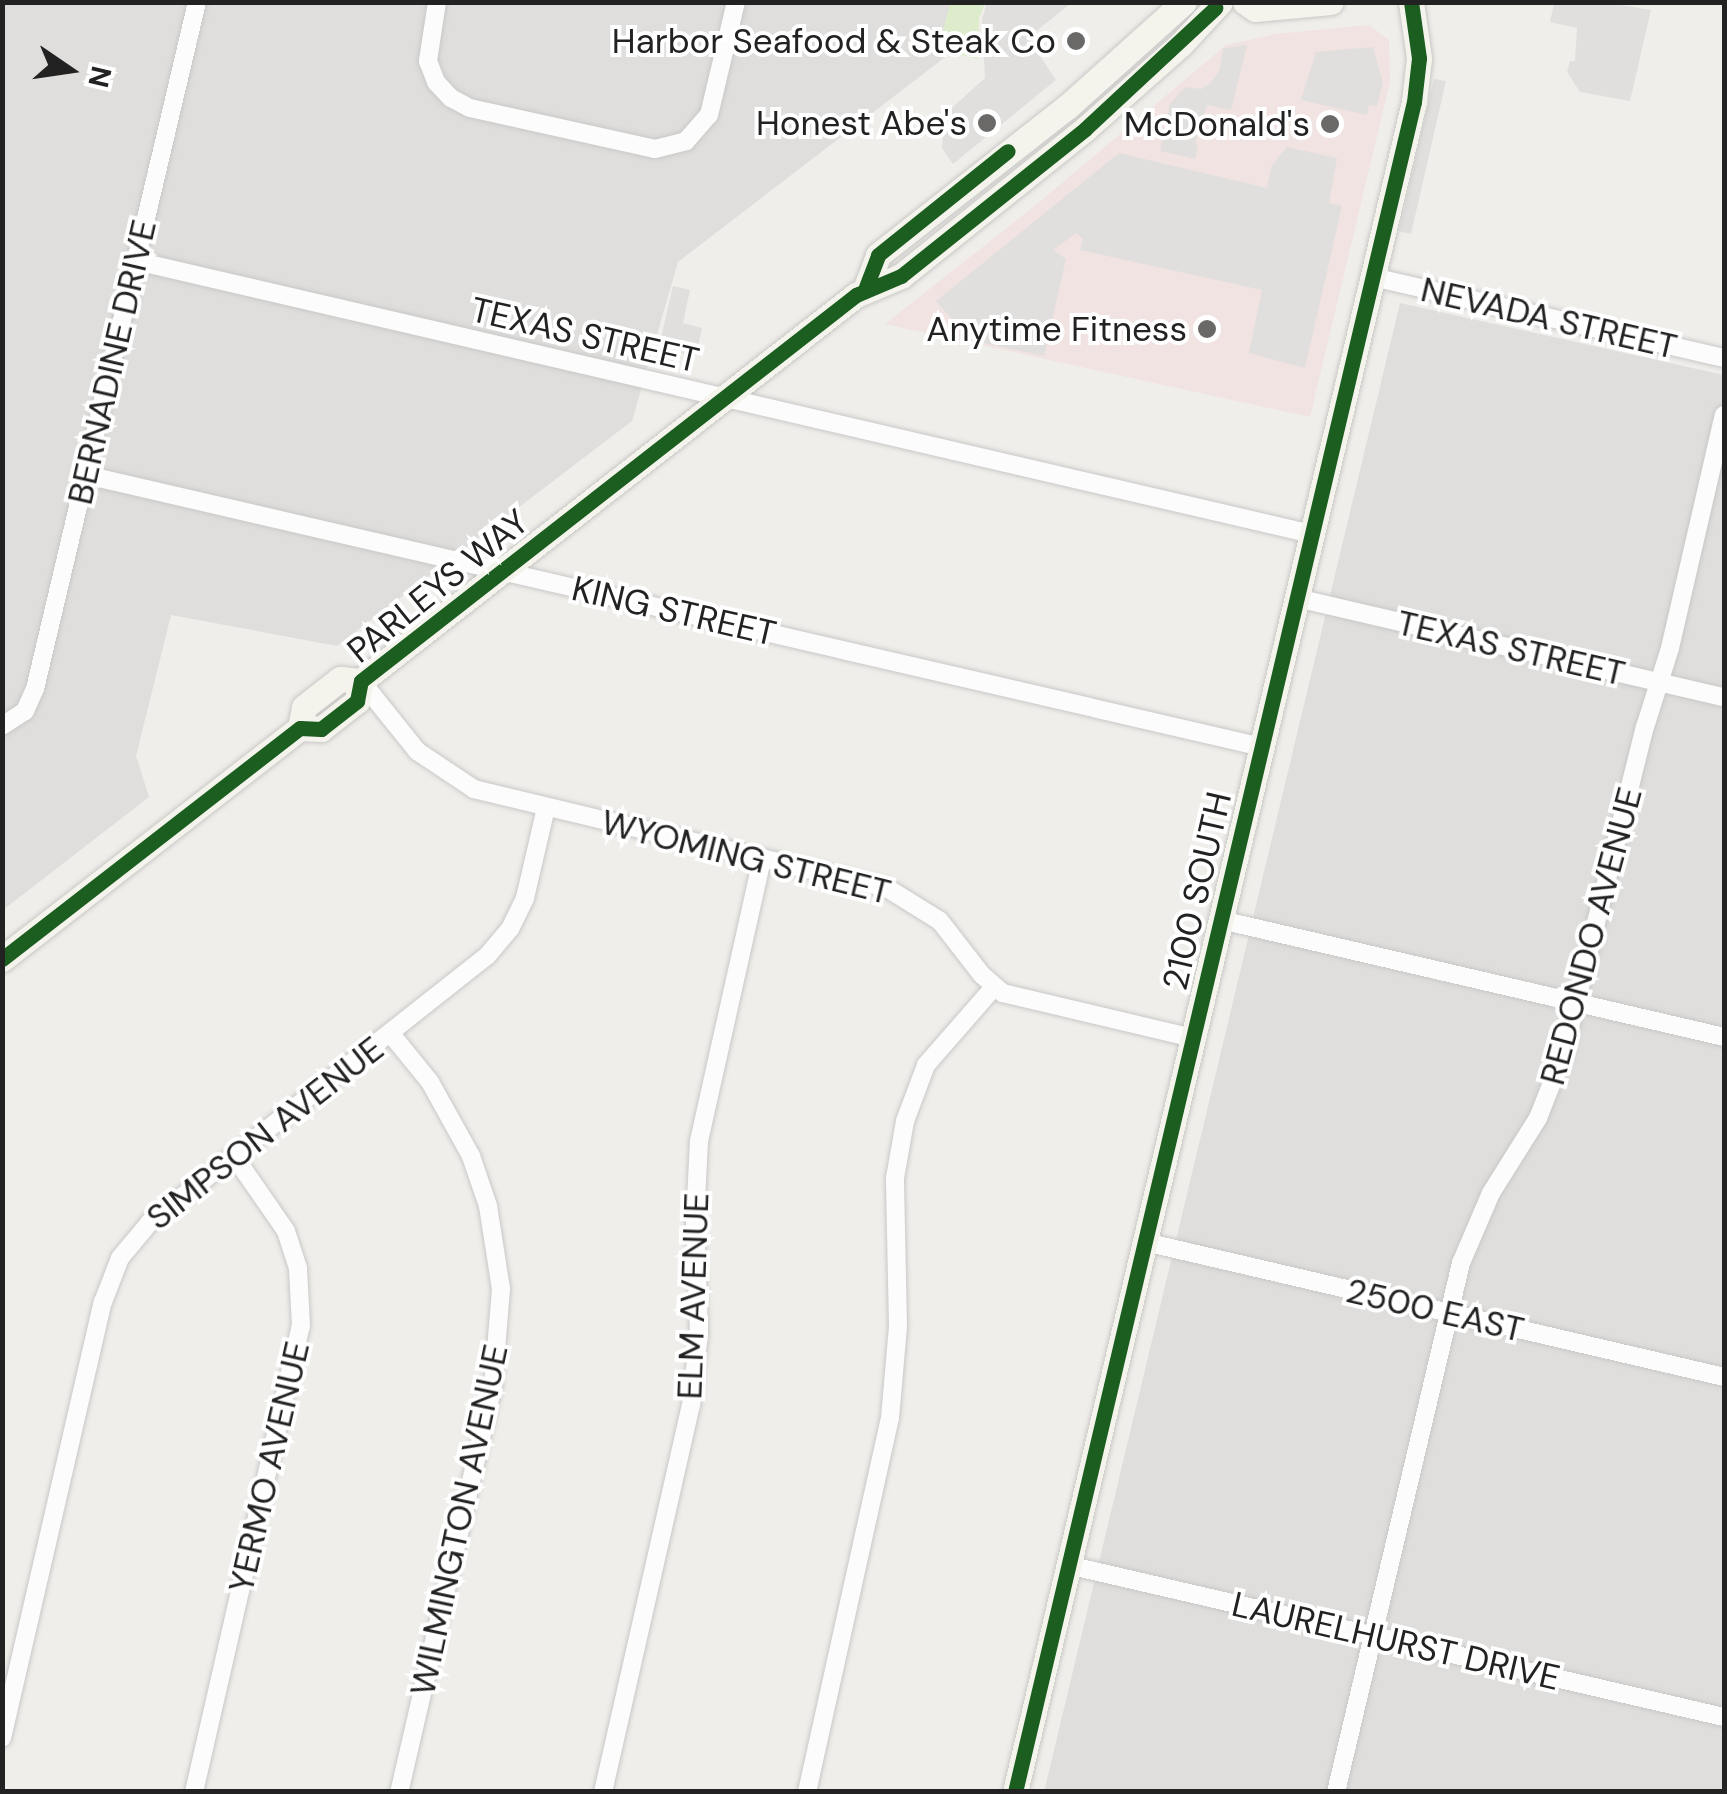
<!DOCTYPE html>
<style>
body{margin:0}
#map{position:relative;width:1727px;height:1794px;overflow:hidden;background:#f0eeeb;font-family:"DM Sans",sans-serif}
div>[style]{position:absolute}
.residential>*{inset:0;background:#dfdedc}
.commercial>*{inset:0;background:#f1e3e1}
.grass>*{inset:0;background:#ddeccb}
.parking>*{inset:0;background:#e0dfde}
.roads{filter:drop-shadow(0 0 2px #c9c8c7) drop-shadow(0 0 2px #c9c8c7)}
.street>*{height:18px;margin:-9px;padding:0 9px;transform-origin:9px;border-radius:9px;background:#fdfcfc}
.secondary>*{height:25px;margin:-12.5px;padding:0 12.5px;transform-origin:12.5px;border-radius:12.5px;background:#f4f4ed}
.cycleway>*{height:15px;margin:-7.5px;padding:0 7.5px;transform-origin:7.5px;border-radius:7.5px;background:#1b5e20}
.dots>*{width:28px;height:28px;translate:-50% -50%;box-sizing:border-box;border:5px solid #fff;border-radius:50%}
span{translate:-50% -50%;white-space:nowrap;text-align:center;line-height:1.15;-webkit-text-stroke:8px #fff;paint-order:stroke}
.poi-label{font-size:35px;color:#222}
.right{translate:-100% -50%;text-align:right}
.street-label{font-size:35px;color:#222}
.frame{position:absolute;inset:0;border:5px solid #222;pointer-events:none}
.north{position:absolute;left:20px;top:20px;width:100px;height:100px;-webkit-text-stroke:8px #fff;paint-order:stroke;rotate:103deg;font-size:28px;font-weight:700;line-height:40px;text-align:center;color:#222}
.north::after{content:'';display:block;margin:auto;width:35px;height:45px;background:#222;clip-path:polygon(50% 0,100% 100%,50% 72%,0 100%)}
</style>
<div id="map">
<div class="residential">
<div style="clip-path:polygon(3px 3px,971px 3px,961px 45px,678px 262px,632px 421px,337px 646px,171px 615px,136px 756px,149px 797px,3px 910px)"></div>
<div style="clip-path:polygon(1400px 303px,1724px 375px,1724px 1791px,1044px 1792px)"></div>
</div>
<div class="commercial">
<div style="clip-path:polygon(1369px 25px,1389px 40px,1390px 82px,1310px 417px,885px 324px,1037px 204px,1226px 45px,1275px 34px)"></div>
</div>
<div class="grass">
<div style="clip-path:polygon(950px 3px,985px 3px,979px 18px,978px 59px,938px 50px)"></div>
</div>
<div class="parking">
<div style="clip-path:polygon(1061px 3px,1070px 4px,1028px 38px,1056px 80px,953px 164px,942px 148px,945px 114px,985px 78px,982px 19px,987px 3px)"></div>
<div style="clip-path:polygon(1554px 3px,1610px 3px,1651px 10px,1630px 101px,1580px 92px,1567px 72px,1570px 61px,1575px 61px,1577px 28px,1550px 22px)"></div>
<div style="clip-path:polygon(1247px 45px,1231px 110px,1207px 105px,1195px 144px,1198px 145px,1195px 159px,1160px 151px,1170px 104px,1185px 87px,1201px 89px,1209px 84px,1219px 72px,1223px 48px)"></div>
<div style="clip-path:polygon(1373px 47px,1383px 83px,1377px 106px,1369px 105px,1367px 115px,1301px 100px,1316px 52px)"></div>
<div style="clip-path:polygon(1434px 79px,1446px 81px,1411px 234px,1399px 231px)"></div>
<div style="clip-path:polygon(1287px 147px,1337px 158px,1329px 203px,1342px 206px,1305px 368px,1249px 353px,1262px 290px,1080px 250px,1083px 239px,1076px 233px,1053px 250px,1066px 259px,1044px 356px,970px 340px,936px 301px,1119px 153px,1267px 188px,1272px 165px)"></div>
<div style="clip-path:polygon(673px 286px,690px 290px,683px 323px,702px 328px,696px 356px,676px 352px,673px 363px,656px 359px)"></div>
</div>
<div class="roads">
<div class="street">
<div style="left:437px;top:2px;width:60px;rotate:98.7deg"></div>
<div style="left:428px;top:61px;width:22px;rotate:69deg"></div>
<div style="left:436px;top:82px;width:22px;rotate:47deg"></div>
<div style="left:451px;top:98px;width:21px;rotate:28deg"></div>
<div style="left:470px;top:108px;width:189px;rotate:12.5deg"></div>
<div style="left:655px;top:149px;width:32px;rotate:-14deg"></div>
<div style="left:686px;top:141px;width:35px;rotate:-49deg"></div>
<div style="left:709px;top:115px;width:116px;rotate:-76.6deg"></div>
<div style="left:136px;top:261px;width:1207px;rotate:13.07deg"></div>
<div style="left:1373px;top:277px;width:360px;rotate:13deg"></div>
<div style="left:86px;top:475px;width:1207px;rotate:13.02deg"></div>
<div style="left:1297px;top:598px;width:438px;rotate:13.1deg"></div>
<div style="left:361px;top:681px;width:90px;rotate:51.3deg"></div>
<div style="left:417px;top:751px;width:69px;rotate:33.7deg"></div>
<div style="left:474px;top:789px;width:425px;rotate:13.5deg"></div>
<div style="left:887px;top:888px;width:62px;rotate:31.9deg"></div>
<div style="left:940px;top:921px;width:68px;rotate:52.1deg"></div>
<div style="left:982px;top:975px;width:28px;rotate:41deg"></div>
<div style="left:1003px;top:993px;width:195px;rotate:13.3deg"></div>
<div style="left:2px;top:726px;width:27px;rotate:-33deg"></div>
<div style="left:25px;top:711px;width:24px;rotate:-66deg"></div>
<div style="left:35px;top:689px;width:706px;rotate:-76.73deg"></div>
<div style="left:1221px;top:920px;width:516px;rotate:13.09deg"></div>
<div style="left:391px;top:1034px;width:62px;rotate:50.9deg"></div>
<div style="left:430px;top:1082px;width:85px;rotate:61deg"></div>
<div style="left:471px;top:1156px;width:53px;rotate:71.2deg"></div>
<div style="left:488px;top:1206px;width:84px;rotate:81.1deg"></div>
<div style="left:501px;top:1289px;width:97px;rotate:94.7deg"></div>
<div style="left:493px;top:1386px;width:417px;rotate:103deg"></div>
<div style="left:1145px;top:1242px;width:595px;rotate:13.12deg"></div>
<div style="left:1068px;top:1565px;width:673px;rotate:13.05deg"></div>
<div style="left:2px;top:1738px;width:448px;rotate:-77deg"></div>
<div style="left:103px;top:1302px;width:47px;rotate:-68.9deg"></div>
<div style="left:120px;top:1258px;width:47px;rotate:-50.2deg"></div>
<div style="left:150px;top:1222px;width:429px;rotate:-38.3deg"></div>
<div style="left:487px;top:956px;width:35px;rotate:-50deg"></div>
<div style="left:510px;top:929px;width:34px;rotate:-64deg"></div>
<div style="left:525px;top:898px;width:92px;rotate:-76.9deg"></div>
<div style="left:194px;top:1792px;width:478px;rotate:-77.1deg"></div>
<div style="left:301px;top:1326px;width:58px;rotate:-93deg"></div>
<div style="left:298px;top:1268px;width:39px;rotate:-108deg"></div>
<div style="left:286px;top:1231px;width:91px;rotate:-124.7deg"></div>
<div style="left:603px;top:1792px;width:396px;rotate:-77.2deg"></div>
<div style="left:691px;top:1406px;width:73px;rotate:-83.7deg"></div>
<div style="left:699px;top:1333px;width:113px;rotate:-92deg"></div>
<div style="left:695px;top:1220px;width:79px;rotate:-87.1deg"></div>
<div style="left:699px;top:1141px;width:290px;rotate:-77.4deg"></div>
<div style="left:807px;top:1792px;width:383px;rotate:-77.5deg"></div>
<div style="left:890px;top:1418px;width:92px;rotate:-85deg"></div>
<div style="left:898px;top:1326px;width:148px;rotate:-91.2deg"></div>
<div style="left:895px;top:1178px;width:58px;rotate:-80deg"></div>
<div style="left:905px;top:1121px;width:60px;rotate:-69.4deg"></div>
<div style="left:926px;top:1065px;width:103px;rotate:-48.9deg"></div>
<div style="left:1336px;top:1792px;width:544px;rotate:-76.71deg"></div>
<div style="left:1461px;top:1263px;width:76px;rotate:-66.8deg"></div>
<div style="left:1491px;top:1193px;width:89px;rotate:-57.9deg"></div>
<div style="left:1538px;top:1118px;width:68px;rotate:-68.4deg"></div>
<div style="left:1563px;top:1055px;width:338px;rotate:-76deg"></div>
<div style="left:1645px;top:727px;width:83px;rotate:-72.4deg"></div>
<div style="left:1670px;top:648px;width:239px;rotate:-77deg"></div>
</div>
<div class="secondary">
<div style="left:1245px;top:2px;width:12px;rotate:35deg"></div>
<div style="left:1255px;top:9px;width:76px;rotate:-5.3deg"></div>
<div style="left:866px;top:287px;width:34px;rotate:-69deg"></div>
<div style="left:878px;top:255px;width:240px;rotate:-38.1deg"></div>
<div style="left:1067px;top:107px;width:157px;rotate:-41.9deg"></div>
<div style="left:300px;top:728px;width:21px;rotate:-79deg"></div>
<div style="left:304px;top:707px;width:46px;rotate:-37.9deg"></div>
<div style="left:340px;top:679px;width:21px;rotate:5deg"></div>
<div style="left:2px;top:959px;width:377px;rotate:-37.8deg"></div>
<div style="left:300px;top:728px;width:21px;rotate:3deg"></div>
<div style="left:321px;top:729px;width:46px;rotate:-37.9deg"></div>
<div style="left:357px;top:701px;width:20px;rotate:-79deg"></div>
<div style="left:361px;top:681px;width:628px;rotate:-37.95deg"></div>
<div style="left:856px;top:295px;width:49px;rotate:-22.9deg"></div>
<div style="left:901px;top:276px;width:236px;rotate:-38.6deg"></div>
<div style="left:1085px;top:129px;width:128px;rotate:-41.5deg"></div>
<div style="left:1181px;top:44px;width:57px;rotate:-47.1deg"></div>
<div style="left:1015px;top:1792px;width:1736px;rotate:-76.72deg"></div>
<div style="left:1414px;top:102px;width:44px;rotate:-83.5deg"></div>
<div style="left:1419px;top:58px;width:57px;rotate:-98.1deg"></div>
</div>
</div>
<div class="cycleway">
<div style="left:866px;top:287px;width:34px;rotate:-69deg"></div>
<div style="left:878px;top:255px;width:166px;rotate:-38.7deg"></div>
<div style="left:2px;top:959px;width:377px;rotate:-37.8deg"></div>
<div style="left:300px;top:728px;width:21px;rotate:3deg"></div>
<div style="left:321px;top:729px;width:46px;rotate:-37.9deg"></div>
<div style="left:357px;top:701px;width:20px;rotate:-79deg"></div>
<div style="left:361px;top:681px;width:628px;rotate:-37.95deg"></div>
<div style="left:856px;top:295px;width:49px;rotate:-22.9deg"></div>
<div style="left:901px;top:276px;width:236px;rotate:-38.6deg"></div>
<div style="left:1085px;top:129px;width:178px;rotate:-42.9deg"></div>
<div style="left:1015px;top:1792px;width:1736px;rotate:-76.72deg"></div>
<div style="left:1414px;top:102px;width:44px;rotate:-83.5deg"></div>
<div style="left:1419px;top:58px;width:57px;rotate:-98.1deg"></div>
</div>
<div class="dots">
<div style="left:1076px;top:41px;background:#6a6968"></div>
<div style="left:987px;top:123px;background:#6a6968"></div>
<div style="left:1330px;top:124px;background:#6a6968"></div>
<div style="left:1207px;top:329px;background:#6a6968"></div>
</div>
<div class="poi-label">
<span class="right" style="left:1056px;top:41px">Harbor Seafood &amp; Steak Co</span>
<span class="right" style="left:967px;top:123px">Honest Abe's</span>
<span class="right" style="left:1310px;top:124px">McDonald's</span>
<span class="right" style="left:1187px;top:329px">Anytime Fitness</span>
</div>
<div class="street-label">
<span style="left:1549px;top:318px;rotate:13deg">NEVADA STREET</span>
<span style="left:585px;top:335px;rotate:13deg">TEXAS STREET</span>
<span style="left:112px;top:362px;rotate:-77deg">BERNADINE DRIVE</span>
<span style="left:438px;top:586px;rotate:-39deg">PARLEYS WAY</span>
<span style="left:674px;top:611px;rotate:13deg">KING STREET</span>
<span style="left:1511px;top:648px;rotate:13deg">TEXAS STREET</span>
<span style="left:746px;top:857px;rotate:14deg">WYOMING STREET</span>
<span style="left:1197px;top:891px;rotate:-77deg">2100 SOUTH</span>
<span style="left:1591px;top:936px;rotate:-75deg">REDONDO AVENUE</span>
<span style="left:265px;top:1133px;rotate:-38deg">SIMPSON AVENUE</span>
<span style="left:693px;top:1296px;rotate:-88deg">ELM AVENUE</span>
<span style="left:1435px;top:1310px;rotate:13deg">2500 EAST</span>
<span style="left:269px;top:1467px;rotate:-77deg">YERMO AVENUE</span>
<span style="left:459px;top:1520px;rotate:-78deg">WILMINGTON AVENUE</span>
<span style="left:1396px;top:1641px;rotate:13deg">LAURELHURST DRIVE</span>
</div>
<div class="frame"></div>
<div class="north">N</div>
</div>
